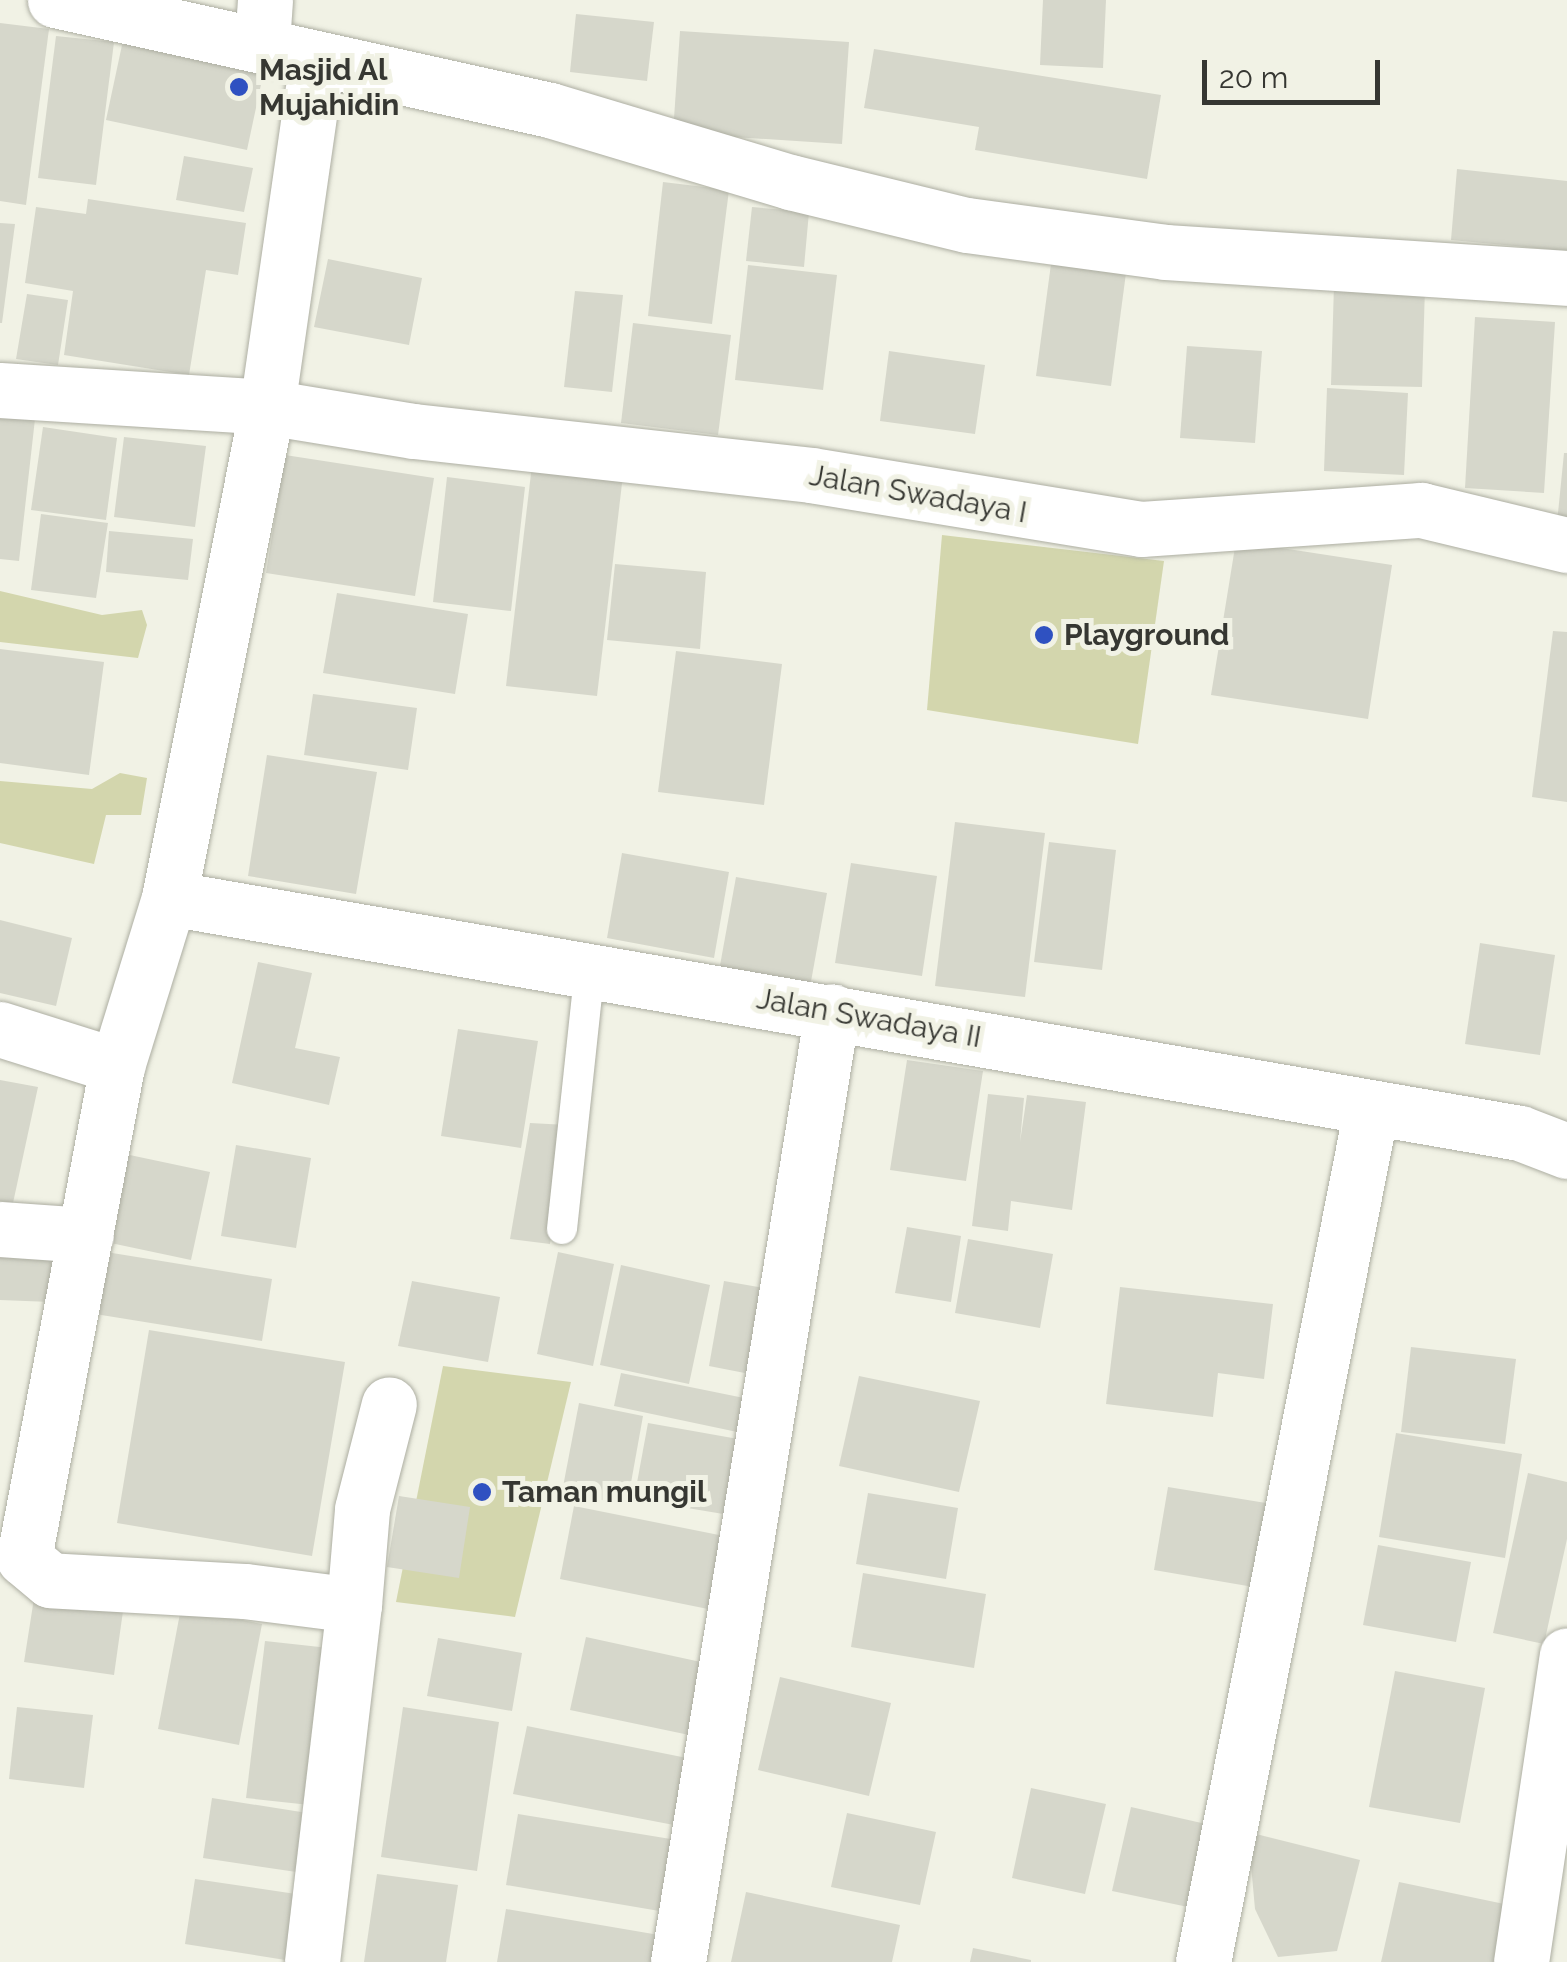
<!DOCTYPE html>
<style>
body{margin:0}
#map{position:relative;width:1567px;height:1962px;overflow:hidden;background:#f1f2e5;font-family:Raleway,sans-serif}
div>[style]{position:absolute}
.green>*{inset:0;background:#d3d6ad}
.building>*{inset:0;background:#d6d7cb}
.roads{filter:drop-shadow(0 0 2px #adaea2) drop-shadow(0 0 2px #adaea2)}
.lane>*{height:30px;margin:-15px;padding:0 15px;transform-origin:15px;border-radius:15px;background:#fff}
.street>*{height:55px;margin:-27.5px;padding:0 27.5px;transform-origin:27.5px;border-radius:27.5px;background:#fff}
.secondary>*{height:55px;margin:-27.5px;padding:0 27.5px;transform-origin:27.5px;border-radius:27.5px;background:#fff}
.dots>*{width:28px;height:28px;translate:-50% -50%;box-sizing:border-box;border:5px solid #f1f2e5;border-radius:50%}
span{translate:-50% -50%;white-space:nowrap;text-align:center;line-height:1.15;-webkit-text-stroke:10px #f1f2e5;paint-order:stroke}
.poi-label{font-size:30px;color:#363732;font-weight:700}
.left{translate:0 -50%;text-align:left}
.street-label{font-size:30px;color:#363732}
.scale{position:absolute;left:1202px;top:60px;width:178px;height:45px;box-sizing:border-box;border:5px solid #363732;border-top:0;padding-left:12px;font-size:30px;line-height:35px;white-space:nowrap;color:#363732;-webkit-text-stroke:8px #f1f2e5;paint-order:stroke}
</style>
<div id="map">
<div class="green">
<div style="clip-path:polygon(942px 535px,1164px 561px,1138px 744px,927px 710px)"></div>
<div style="clip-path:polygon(0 591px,102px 615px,142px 610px,147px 625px,138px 658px,0 642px)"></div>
<div style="clip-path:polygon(120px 773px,147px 778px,141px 815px,106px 815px,94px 864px,0 843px,0 781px,92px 789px)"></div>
<div style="clip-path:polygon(443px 1366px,571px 1382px,515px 1617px,396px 1602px)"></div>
</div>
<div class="building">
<div style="clip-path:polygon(1043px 0,1106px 0,1103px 68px,1040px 65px)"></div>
<div style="clip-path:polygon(576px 14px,654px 22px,647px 81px,570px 72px)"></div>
<div style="clip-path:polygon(0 23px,49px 29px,26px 205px,0 201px)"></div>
<div style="clip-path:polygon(125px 31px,266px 61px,247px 150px,106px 120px)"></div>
<div style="clip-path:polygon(680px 31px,849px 42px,842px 144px,673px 133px)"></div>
<div style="clip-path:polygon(56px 36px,114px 42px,96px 185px,38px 178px)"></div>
<div style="clip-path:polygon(874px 49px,1161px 95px,1147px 179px,975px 150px,979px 127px,864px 108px)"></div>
<div style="clip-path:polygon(184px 156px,253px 168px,244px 212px,176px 200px)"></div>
<div style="clip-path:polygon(1457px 169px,1567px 181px,1567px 251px,1451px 240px)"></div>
<div style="clip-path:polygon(663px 182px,729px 190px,712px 324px,648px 316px)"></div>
<div style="clip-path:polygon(88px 199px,246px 223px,238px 275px,206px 270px,189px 375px,64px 355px,73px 291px,25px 283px,36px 207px,86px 214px)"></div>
<div style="clip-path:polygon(752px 207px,809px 212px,804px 267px,746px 261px)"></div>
<div style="clip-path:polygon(0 223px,15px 224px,2px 323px,0 323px)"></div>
<div style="clip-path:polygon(328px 259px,422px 278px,409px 345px,314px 327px)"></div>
<div style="clip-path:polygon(1051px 264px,1126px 273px,1111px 386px,1036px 376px)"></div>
<div style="clip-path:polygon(748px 265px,837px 275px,823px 390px,735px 380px)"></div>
<div style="clip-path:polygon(1334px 285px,1425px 287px,1422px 387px,1331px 385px)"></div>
<div style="clip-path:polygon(575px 291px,623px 295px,612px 392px,564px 387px)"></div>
<div style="clip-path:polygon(27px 294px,68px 300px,58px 365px,16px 359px)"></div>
<div style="clip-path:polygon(1475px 317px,1555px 322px,1544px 493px,1465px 488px)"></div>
<div style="clip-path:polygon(633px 323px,731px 335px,718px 435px,621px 423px)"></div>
<div style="clip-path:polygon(1187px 346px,1262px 351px,1255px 443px,1180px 438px)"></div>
<div style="clip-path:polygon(889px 351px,985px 365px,975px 434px,880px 421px)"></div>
<div style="clip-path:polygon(1327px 388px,1408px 393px,1404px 475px,1324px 471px)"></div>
<div style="clip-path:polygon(0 415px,35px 419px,19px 561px,0 559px)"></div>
<div style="clip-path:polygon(43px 427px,117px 438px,106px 520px,31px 510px)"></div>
<div style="clip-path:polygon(124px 437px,206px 446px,195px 527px,114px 517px)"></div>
<div style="clip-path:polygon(1564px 453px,1567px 453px,1567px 524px,1557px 523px)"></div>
<div style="clip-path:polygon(285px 455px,434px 478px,415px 596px,266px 573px)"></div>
<div style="clip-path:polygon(532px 465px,623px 475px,597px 696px,506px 686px)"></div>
<div style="clip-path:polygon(447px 477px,525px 487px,511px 611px,433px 602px)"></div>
<div style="clip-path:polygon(41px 514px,108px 523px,96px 598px,31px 590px)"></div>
<div style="clip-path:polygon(109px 531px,193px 539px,188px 580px,106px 572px)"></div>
<div style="clip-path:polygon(1236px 541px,1392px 565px,1368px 719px,1211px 695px)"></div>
<div style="clip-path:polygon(615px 564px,706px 572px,700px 649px,607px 640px)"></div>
<div style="clip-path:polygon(337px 593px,468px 614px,455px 694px,323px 673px)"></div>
<div style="clip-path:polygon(1553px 631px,1567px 632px,1567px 802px,1532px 797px)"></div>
<div style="clip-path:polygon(0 649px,104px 662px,89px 775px,0 763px)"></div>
<div style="clip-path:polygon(676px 651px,782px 664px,764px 805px,658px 792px)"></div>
<div style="clip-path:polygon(313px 694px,417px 708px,408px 770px,304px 755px)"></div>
<div style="clip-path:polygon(267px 755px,377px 772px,356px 894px,248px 876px)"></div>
<div style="clip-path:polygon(955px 822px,1045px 833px,1025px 997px,935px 986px)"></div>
<div style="clip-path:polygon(1049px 842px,1116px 850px,1102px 970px,1034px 962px)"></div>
<div style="clip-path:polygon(622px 853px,729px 872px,714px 958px,607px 938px)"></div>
<div style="clip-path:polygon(851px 863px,937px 876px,922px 976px,835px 963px)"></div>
<div style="clip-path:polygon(736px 877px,827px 893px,810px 987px,719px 971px)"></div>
<div style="clip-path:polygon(0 920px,72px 938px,56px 1006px,0 993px)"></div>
<div style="clip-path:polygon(1480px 943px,1555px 955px,1540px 1055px,1465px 1044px)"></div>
<div style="clip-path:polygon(258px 962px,312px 973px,295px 1048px,340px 1057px,329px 1105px,232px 1083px)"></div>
<div style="clip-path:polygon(458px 1029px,538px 1041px,521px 1148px,441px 1136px)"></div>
<div style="clip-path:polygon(907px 1060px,983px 1071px,966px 1181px,890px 1170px)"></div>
<div style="clip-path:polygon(0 1080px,38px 1087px,13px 1203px,0 1201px)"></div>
<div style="clip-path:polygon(988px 1094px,1024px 1098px,1020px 1142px,1027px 1095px,1086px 1102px,1072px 1210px,1011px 1201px,1008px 1231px,972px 1226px)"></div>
<div style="clip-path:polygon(530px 1123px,567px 1125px,550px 1244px,510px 1239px)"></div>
<div style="clip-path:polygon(236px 1145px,311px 1158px,296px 1248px,221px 1236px)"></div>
<div style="clip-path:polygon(125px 1154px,210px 1172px,191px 1260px,106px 1242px)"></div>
<div style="clip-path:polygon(907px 1227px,961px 1236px,951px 1302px,895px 1293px)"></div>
<div style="clip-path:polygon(968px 1239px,1053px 1254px,1040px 1328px,955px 1313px)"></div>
<div style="clip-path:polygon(0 1241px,55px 1244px,51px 1302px,0 1300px)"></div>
<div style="clip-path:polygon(100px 1251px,272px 1279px,262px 1341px,89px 1313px)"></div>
<div style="clip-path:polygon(558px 1252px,614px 1264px,593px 1366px,537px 1354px)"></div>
<div style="clip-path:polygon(621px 1265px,710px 1285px,689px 1384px,600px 1365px)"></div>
<div style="clip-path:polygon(412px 1281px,500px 1297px,488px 1362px,398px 1346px)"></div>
<div style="clip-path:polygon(724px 1281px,770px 1289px,755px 1375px,709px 1366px)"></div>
<div style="clip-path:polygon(1120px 1287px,1273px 1304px,1264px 1379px,1218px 1373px,1213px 1417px,1106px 1404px)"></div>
<div style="clip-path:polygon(149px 1330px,345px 1362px,312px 1556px,117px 1523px)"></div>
<div style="clip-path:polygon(1411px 1347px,1516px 1359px,1505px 1444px,1401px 1432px)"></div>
<div style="clip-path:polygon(621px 1373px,749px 1399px,742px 1433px,614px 1406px)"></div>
<div style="clip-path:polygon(859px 1376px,980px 1401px,959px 1492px,839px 1466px)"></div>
<div style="clip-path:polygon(579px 1403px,643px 1416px,627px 1505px,562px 1492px)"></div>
<div style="clip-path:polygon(648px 1423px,755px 1442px,741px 1517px,634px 1499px)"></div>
<div style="clip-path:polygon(1396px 1433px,1522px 1454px,1505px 1558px,1379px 1537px)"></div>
<div style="clip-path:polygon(1528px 1473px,1567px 1482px,1567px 1539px,1544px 1644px,1493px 1633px)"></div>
<div style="clip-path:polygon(1168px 1487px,1285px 1506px,1271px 1590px,1154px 1570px)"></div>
<div style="clip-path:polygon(868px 1493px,958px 1508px,946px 1579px,856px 1564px)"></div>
<div style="clip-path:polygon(399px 1496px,470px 1507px,459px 1578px,387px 1567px)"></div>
<div style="clip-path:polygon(574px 1506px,724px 1536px,708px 1609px,560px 1579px)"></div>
<div style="clip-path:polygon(1378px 1545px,1471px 1562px,1456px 1642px,1363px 1625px)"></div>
<div style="clip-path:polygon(863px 1573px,986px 1594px,974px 1668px,851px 1647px)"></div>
<div style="clip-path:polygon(35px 1592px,124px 1604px,114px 1675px,24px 1662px)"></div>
<div style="clip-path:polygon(181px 1608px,262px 1624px,239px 1745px,158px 1729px)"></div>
<div style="clip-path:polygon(586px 1637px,710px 1664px,694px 1736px,570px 1710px)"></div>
<div style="clip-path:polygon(438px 1638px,522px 1653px,512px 1711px,427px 1696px)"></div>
<div style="clip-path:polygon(265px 1641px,338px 1649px,319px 1806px,246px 1798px)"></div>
<div style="clip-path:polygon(1395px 1671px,1485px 1688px,1460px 1823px,1369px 1807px)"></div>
<div style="clip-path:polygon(780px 1677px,891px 1703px,869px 1796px,758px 1770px)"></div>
<div style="clip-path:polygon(17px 1707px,93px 1715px,84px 1788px,9px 1779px)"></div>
<div style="clip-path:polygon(403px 1707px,499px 1722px,477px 1871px,381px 1857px)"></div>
<div style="clip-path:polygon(527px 1726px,692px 1759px,679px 1826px,513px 1794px)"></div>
<div style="clip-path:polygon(1031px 1788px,1106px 1804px,1085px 1894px,1012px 1878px)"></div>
<div style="clip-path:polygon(212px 1798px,320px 1815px,310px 1874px,203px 1858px)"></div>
<div style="clip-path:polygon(1131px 1807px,1206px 1824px,1188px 1907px,1112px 1891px)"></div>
<div style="clip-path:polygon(847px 1813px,936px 1832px,920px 1905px,831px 1887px)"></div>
<div style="clip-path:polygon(518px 1814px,689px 1842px,677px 1914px,506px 1885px)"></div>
<div style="clip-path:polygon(1248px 1832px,1360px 1860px,1337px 1951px,1278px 1957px,1255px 1909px)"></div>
<div style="clip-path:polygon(377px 1874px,458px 1885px,446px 1962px,364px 1962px)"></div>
<div style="clip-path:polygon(195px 1879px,316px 1897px,298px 1962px,185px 1944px)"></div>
<div style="clip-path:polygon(1399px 1882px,1509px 1905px,1497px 1962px,1381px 1962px)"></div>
<div style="clip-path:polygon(746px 1892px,900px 1925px,892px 1962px,731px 1962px)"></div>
<div style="clip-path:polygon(506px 1909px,659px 1935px,654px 1962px,497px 1962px)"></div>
<div style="clip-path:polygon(973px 1948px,1031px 1960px,1031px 1962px,970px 1962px)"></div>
</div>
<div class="roads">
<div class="lane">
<div style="left:562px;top:1229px;width:262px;rotate:-83.9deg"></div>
</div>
<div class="street">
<div style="left:262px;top:43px;width:43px;rotate:-86deg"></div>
<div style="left:0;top:390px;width:268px;rotate:3.6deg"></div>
<div style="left:267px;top:407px;width:149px;rotate:9.3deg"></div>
<div style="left:414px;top:431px;width:399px;rotate:6.3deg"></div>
<div style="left:811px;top:475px;width:334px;rotate:9.3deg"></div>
<div style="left:1141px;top:529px;width:281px;rotate:-3.9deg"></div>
<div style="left:1421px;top:510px;width:150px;rotate:13.5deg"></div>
<div style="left:169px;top:898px;width:1371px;rotate:9.87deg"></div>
<div style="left:1520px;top:1133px;width:50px;rotate:21deg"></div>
<div style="left:0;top:1029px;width:123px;rotate:17.5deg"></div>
<div style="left:0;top:1229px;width:86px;rotate:4deg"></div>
<div style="left:354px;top:1605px;width:96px;rotate:-85.2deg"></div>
<div style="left:362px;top:1509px;width:108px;rotate:-75.6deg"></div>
<div style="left:312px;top:1962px;width:359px;rotate:-83.3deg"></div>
<div style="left:354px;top:1605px;width:111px;rotate:-172.7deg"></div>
<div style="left:244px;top:1591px;width:194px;rotate:-176.8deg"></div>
<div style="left:50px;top:1580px;width:34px;rotate:-140deg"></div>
<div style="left:24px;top:1558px;width:501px;rotate:-79.3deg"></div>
<div style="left:117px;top:1066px;width:176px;rotate:-72.8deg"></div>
<div style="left:169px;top:898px;width:501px;rotate:-78.71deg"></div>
<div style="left:267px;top:407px;width:350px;rotate:-81.8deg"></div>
<div style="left:678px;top:1962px;width:963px;rotate:-80.8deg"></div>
<div style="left:1203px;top:1962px;width:868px;rotate:-78.85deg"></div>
<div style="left:1521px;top:1962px;width:310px;rotate:-81.5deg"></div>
</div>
<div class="secondary">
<div style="left:55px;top:0;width:507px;rotate:12.53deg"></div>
<div style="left:550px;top:110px;width:251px;rotate:16.7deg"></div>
<div style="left:790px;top:182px;width:182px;rotate:13.7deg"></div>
<div style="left:967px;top:225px;width:201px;rotate:7.7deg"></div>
<div style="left:1166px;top:252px;width:402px;rotate:3.7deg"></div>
</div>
</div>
<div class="dots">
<div style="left:239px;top:87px;background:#2f51c1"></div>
<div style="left:1044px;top:635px;background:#2f51c1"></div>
<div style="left:482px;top:1492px;background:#2f51c1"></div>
</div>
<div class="poi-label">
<span class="left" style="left:259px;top:87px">Masjid Al<br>Mujahidin</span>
<span class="left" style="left:1064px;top:635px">Playground</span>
<span class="left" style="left:502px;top:1492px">Taman mungil</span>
</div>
<div class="street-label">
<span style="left:918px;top:494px;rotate:10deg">Jalan Swadaya I</span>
<span style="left:869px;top:1018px;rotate:10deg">Jalan Swadaya II</span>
</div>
<div class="scale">20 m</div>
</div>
